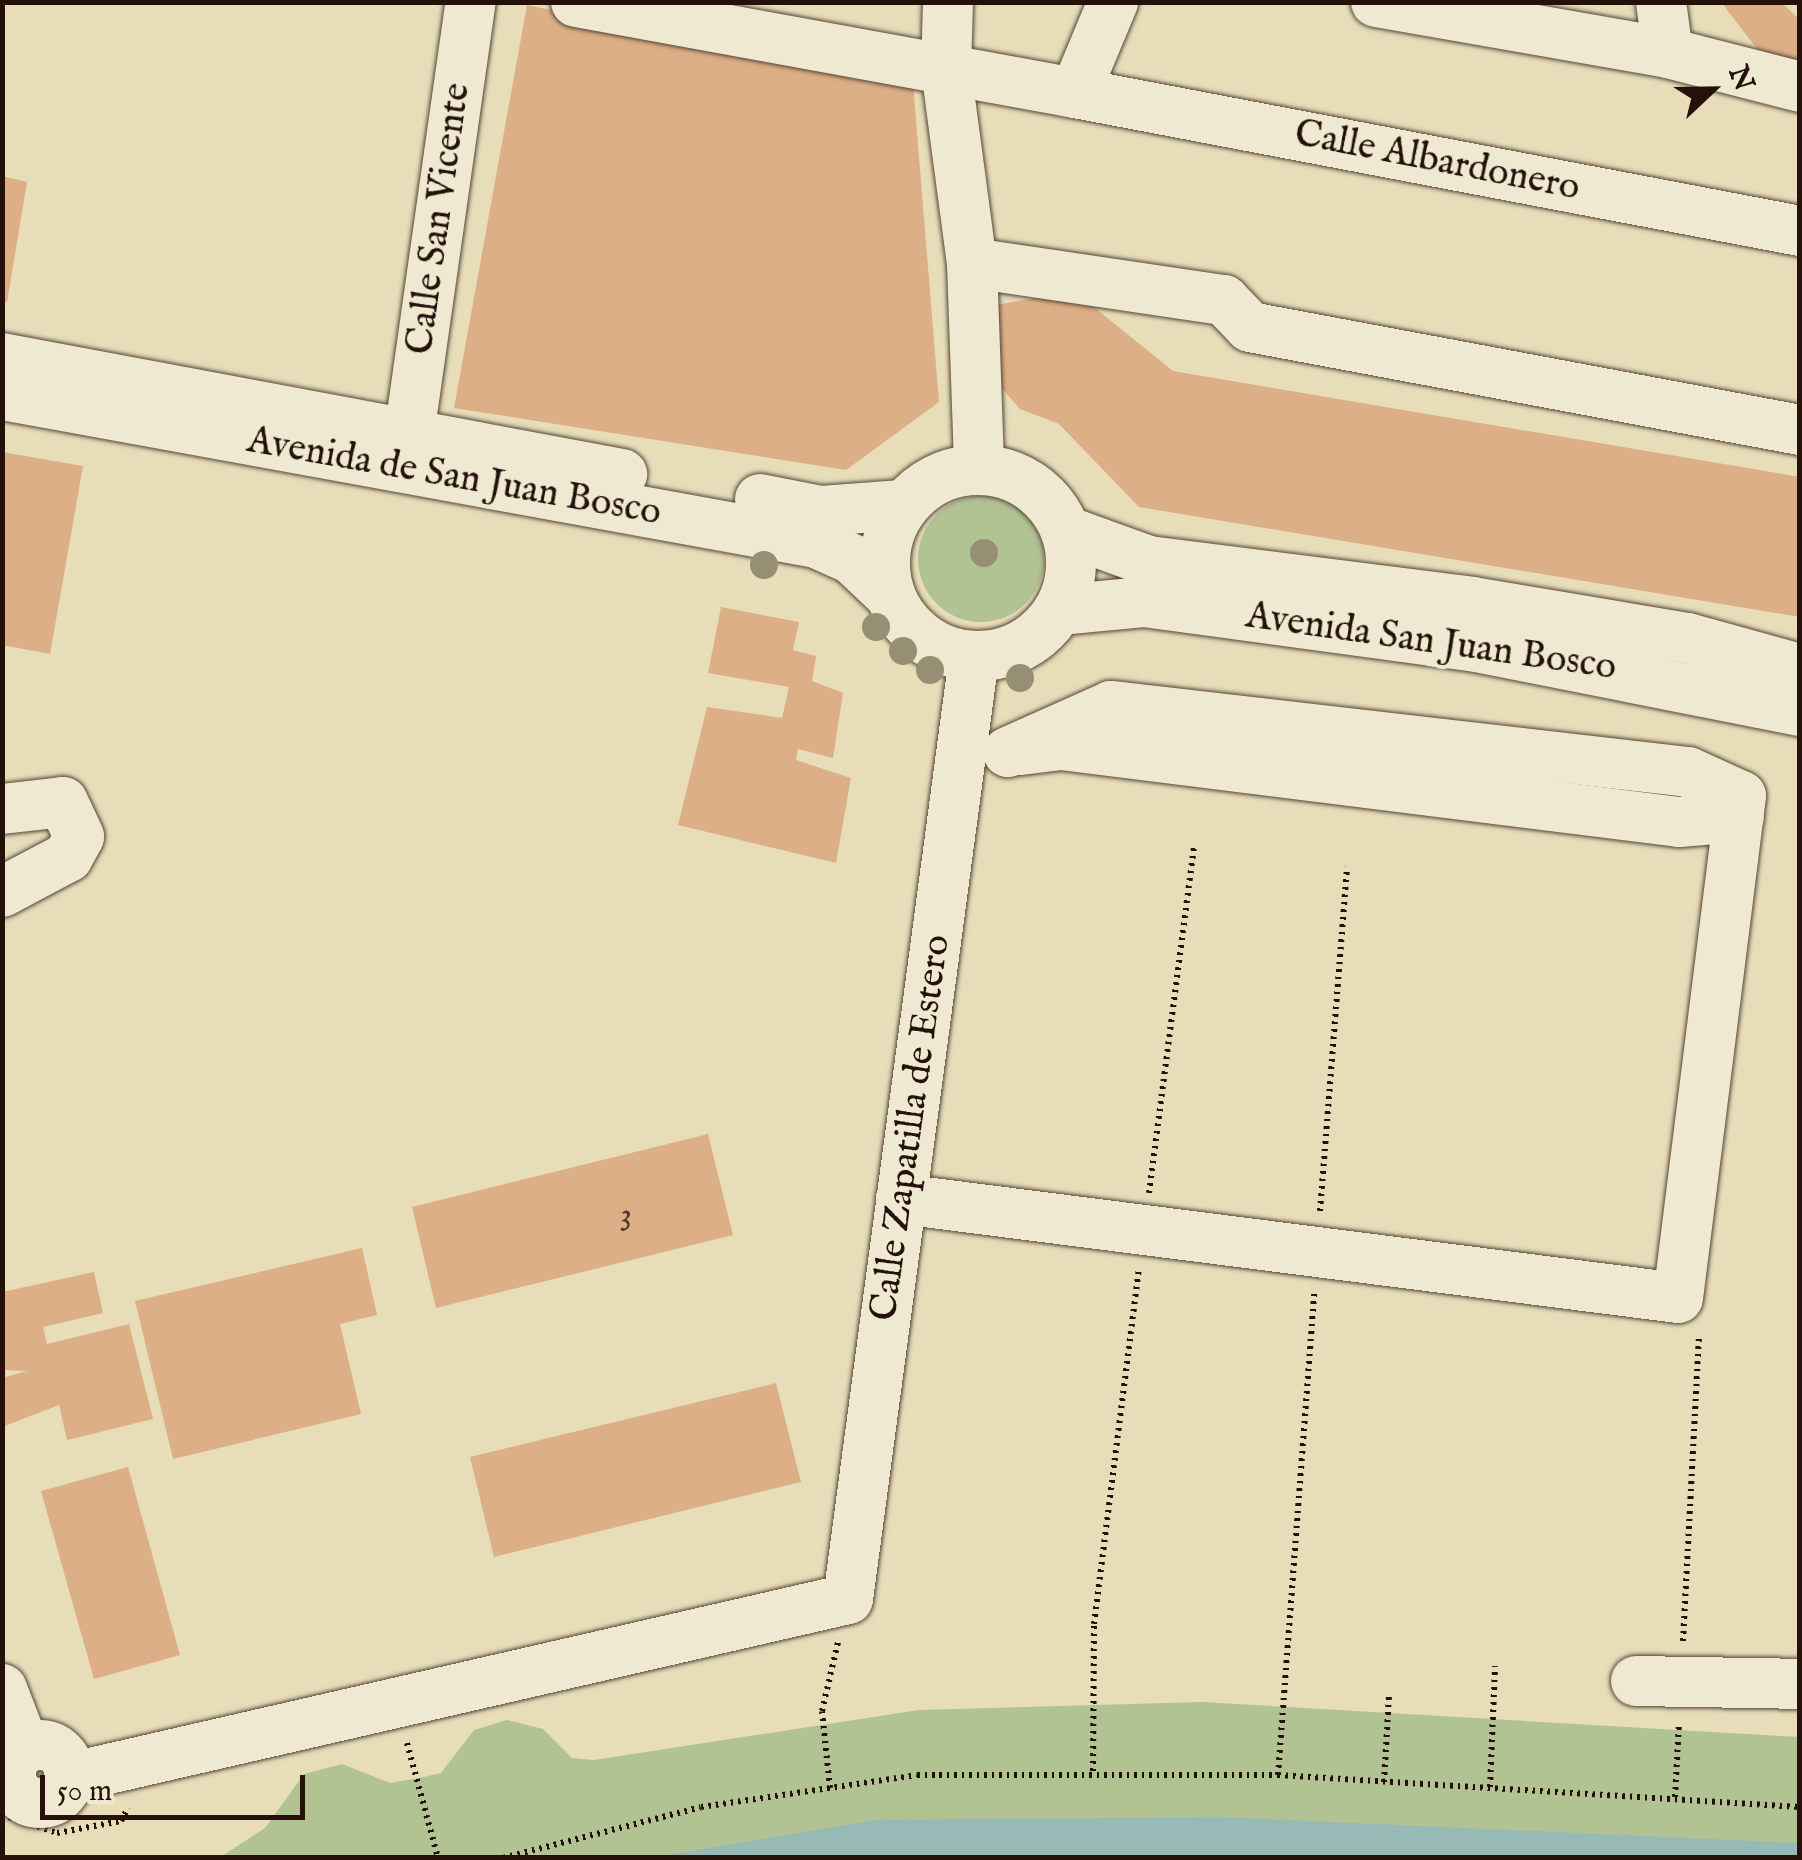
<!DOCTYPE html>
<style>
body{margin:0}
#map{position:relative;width:1802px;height:1860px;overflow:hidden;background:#e7ddb9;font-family:"IM FELL English",serif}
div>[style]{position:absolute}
.green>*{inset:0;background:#b1c293}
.round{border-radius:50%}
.water>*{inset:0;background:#98bab6}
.building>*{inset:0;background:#ddaf86}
.path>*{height:6px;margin-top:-3px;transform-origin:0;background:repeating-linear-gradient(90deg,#25110a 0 2.5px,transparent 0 7.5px)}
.roads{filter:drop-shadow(0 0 2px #564436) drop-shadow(0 0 2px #564436)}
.minor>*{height:50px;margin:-25px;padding:0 25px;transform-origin:25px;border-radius:25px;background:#efe9d2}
.minor>.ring{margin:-25px;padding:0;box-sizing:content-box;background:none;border:50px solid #efe9d2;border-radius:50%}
.trees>*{width:28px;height:28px;margin:-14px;border-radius:50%;background:#978f73}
span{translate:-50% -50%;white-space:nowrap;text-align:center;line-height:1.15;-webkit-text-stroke:8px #efe9d2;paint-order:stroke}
.number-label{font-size:32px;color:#533829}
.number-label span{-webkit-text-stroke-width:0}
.street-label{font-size:38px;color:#25110a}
.frame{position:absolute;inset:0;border:5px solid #25110a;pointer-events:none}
.north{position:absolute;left:1662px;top:40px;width:100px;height:100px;-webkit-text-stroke:8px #efe9d2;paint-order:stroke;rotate:68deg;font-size:28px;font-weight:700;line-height:40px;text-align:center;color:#25110a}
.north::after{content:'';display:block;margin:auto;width:35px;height:45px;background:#25110a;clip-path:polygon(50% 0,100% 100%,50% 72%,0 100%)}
.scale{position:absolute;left:40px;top:1775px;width:265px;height:45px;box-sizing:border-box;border:5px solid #25110a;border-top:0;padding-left:12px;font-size:30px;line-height:35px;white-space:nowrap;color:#25110a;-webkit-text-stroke:8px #efe9d2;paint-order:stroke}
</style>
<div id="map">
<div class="green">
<div class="round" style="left:918px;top:496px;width:126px;height:126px"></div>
<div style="clip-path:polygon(1202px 1702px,1799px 1737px,1799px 1857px,748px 1842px,657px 1858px,219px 1858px,265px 1828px,304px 1774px,342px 1764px,390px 1783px,424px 1777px,441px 1773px,474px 1730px,507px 1720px,543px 1729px,572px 1758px,594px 1760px,919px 1710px)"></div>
</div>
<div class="water">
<div style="clip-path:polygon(1222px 1817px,1799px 1843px,1799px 1857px,657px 1857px,874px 1820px)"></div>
</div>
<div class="building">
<div style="clip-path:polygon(1721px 2px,1781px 2px,1800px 20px,1800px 78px,1767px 62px)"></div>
<div style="clip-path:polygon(527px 5px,913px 83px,939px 402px,846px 470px,454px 408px)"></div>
<div style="clip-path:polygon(2px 176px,27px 182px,7px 302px,2px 301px)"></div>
<div style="clip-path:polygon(1074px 291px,1173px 371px,1800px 477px,1800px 617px,1139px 507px,1059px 424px,1020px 409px,1000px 386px,985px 307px)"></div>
<div style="clip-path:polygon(2px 452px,83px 466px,50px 654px,2px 645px)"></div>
<div style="clip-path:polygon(721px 607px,799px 622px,793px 650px,816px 656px,812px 681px,843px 693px,833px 758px,798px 749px,796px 760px,851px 778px,836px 863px,678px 825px,707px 707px,782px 718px,789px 687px,708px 673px)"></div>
<div style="clip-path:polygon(708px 1134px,733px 1235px,436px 1308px,412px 1207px)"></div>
<div style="clip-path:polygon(362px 1248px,377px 1315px,340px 1324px,361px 1414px,173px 1459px,135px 1301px)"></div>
<div style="clip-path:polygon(94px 1272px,103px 1313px,43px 1327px,47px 1344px,129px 1324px,153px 1419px,67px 1440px,59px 1405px,2px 1427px,2px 1378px,27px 1371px,2px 1370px,2px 1292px)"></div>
<div style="clip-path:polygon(776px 1383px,801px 1482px,494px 1557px,470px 1457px)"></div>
<div style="clip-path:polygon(128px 1467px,180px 1655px,94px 1679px,41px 1491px)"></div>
</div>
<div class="path">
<div style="left:1149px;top:1193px;width:349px;rotate:-82.6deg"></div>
<div style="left:1320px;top:1211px;width:345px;rotate:-85.5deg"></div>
<div style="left:1683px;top:1641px;width:307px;rotate:-87deg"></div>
<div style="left:407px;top:1743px;width:119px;rotate:74.9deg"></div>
<div style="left:1093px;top:1771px;width:147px;rotate:-89.6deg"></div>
<div style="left:1094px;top:1624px;width:357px;rotate:-82.8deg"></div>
<div style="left:1278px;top:1775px;width:483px;rotate:-85.7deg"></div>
<div style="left:1384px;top:1782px;width:87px;rotate:-86.7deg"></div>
<div style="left:1490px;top:1787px;width:121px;rotate:-87.6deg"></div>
<div style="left:830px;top:1788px;width:77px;rotate:-95.9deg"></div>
<div style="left:822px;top:1711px;width:71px;rotate:-76.9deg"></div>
<div style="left:1675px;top:1797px;width:73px;rotate:-86.9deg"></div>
<div style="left:2px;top:1815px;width:58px;rotate:18.1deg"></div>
<div style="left:57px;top:1833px;width:65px;rotate:-10.6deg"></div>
<div style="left:121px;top:1821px;width:15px;rotate:-62deg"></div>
<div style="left:503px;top:1858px;width:204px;rotate:-14.4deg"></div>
<div style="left:701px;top:1807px;width:218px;rotate:-8.4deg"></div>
<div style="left:917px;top:1775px;width:361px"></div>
<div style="left:1278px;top:1775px;width:523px;rotate:3.51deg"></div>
</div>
<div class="roads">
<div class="minor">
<div style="left:576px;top:2px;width:507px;rotate:10.34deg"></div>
<div style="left:1075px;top:93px;width:99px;rotate:-67.3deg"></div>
<div style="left:948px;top:2px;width:67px;rotate:91.7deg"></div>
<div style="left:946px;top:69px;width:196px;rotate:82.4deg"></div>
<div style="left:972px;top:263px;width:205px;rotate:88deg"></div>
<div style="left:1376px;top:2px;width:296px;rotate:9.9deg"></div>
<div style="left:1668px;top:53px;width:136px;rotate:14.4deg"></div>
<div style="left:1661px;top:2px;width:51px;rotate:82.2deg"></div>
<div style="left:1075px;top:93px;width:738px;rotate:10.78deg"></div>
<div style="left:972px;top:263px;width:255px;rotate:8.4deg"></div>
<div style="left:1224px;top:300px;width:37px;rotate:46deg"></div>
<div style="left:1250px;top:327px;width:560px;rotate:10.61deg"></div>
<div style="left:2px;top:358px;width:631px;rotate:10.6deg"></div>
<div style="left:2px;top:395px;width:827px;rotate:10.3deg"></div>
<div style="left:816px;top:543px;width:39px;rotate:24deg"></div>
<div style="left:852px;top:559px;width:51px;rotate:43.4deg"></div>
<div style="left:409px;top:435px;width:437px;rotate:-81.9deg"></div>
<div class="ring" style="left:885px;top:470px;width:136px;height:136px"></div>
<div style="left:760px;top:499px;width:62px;rotate:11.1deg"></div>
<div style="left:821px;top:511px;width:82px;rotate:-4.2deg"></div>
<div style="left:1066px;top:531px;width:88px;rotate:19.9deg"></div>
<div style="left:1149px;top:561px;width:326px;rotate:7.2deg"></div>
<div style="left:1472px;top:602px;width:219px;rotate:9.5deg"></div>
<div style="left:1688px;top:638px;width:116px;rotate:15.5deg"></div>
<div style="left:1059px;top:610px;width:85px;rotate:-5.4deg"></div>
<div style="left:1144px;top:602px;width:330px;rotate:7.7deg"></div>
<div style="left:1471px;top:646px;width:335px;rotate:11.2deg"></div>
<div style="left:1021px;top:750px;width:40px;rotate:-7.1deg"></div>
<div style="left:1061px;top:745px;width:623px;rotate:7.1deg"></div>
<div style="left:1679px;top:822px;width:60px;rotate:-4.8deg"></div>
<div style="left:2px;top:809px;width:61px;rotate:-6.5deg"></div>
<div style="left:63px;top:802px;width:38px;rotate:65deg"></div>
<div style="left:79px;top:837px;width:23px;rotate:119deg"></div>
<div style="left:68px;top:857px;width:75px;rotate:152.1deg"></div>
<div style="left:901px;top:1199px;width:783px;rotate:7.26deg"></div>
<div style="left:1678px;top:1298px;width:506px;rotate:-82.85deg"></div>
<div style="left:1741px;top:796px;width:58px;rotate:-155.6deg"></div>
<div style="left:1688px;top:772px;width:581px;rotate:-173.47deg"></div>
<div style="left:1111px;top:706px;width:113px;rotate:155.9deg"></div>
<div style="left:1636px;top:1681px;width:164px;rotate:1deg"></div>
<div style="left:2px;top:1689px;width:64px;rotate:69deg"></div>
<div class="ring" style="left:11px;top:1745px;width:8px;height:8px"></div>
<div style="left:69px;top:1778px;width:799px;rotate:-12.94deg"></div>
<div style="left:848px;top:1599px;width:950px;rotate:-82.38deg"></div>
</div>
</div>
<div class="trees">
<div style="left:984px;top:553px"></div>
<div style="left:764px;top:565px"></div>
<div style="left:876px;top:627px"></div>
<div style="left:903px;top:651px"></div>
<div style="left:930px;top:670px"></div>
<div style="left:1020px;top:678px"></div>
</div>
<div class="number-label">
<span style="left:626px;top:1216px">3</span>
</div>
<div class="street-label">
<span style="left:1437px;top:162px;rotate:11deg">Calle Albardonero</span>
<span style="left:440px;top:219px;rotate:-82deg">Calle San Vicente</span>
<span style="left:454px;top:478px;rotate:10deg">Avenida de San Juan Bosco</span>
<span style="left:1431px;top:643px;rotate:8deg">Avenida San Juan Bosco</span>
<span style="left:912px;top:1128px;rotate:-82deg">Calle Zapatilla de Estero</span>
</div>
<div class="frame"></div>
<div class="north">N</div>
<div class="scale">50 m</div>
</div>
